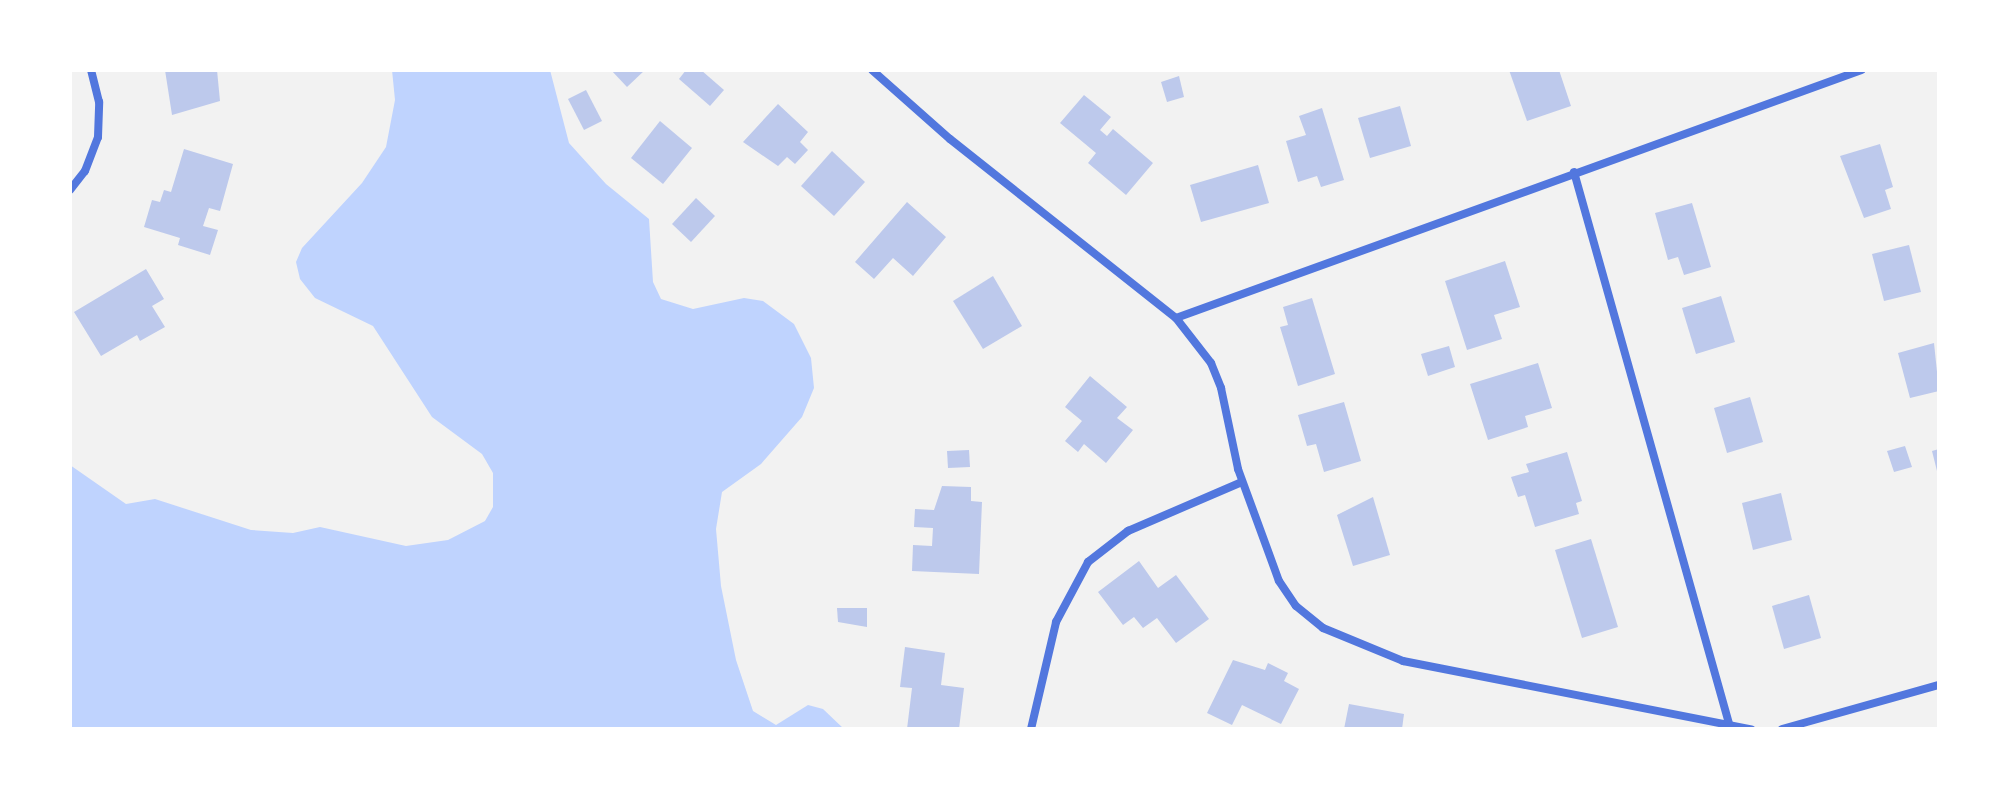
<!DOCTYPE html>
<style>
body{margin:0}
#map{position:relative;width:2009px;height:799px;overflow:hidden;background:#f2f2f2;font-family:Rubik,sans-serif}
div>[style]{position:absolute}
.water>*{inset:0;background:#bfd3fe}
.building>*{inset:0;background:#bdc9ec}
.minor>*{height:8px;margin:-4px;padding:0 4px;transform-origin:4px;border-radius:4px;background:#5277de}
span{translate:-50% -50%;white-space:nowrap;text-align:center;line-height:1.15;-webkit-text-stroke:8px #fff;paint-order:stroke}
.frame{position:absolute;inset:0;border:72px solid #fff;pointer-events:none}
</style>
<div id="map">
<div class="water">
<div style="clip-path:polygon(392px 70px,550px 70px,569px 143px,606px 184px,649px 219px,653px 282px,661px 299px,693px 309px,744px 298px,763px 301px,794px 324px,811px 358px,814px 388px,802px 417px,761px 464px,722px 492px,716px 529px,721px 586px,736px 660px,753px 711px,776px 725px,808px 705px,823px 709px,844px 729px,70px 729px,70px 465px,126px 504px,155px 499px,251px 530px,293px 533px,320px 527px,406px 546px,448px 540px,485px 521px,493px 507px,493px 473px,482px 454px,432px 417px,373px 326px,315px 298px,300px 279px,296px 262px,302px 248px,362px 183px,386px 147px,395px 100px)"></div>
</div>
<div class="building">
<div style="clip-path:polygon(165px 70px,217px 70px,220px 101px,172px 115px)"></div>
<div style="clip-path:polygon(611px 70px,645px 70px,627px 87px)"></div>
<div style="clip-path:polygon(686px 70px,701px 70px,724px 90px,710px 106px,679px 79px)"></div>
<div style="clip-path:polygon(1509px 70px,1559px 70px,1571px 106px,1527px 121px)"></div>
<div style="clip-path:polygon(1179px 76px,1184px 97px,1167px 102px,1161px 82px)"></div>
<div style="clip-path:polygon(586px 90px,602px 121px,584px 130px,568px 99px)"></div>
<div style="clip-path:polygon(1084px 95px,1111px 117px,1100px 130px,1107px 136px,1113px 129px,1153px 163px,1126px 195px,1088px 163px,1096px 153px,1060px 123px)"></div>
<div style="clip-path:polygon(778px 104px,808px 132px,800px 142px,808px 150px,795px 164px,787px 157px,778px 166px,743px 142px)"></div>
<div style="clip-path:polygon(1400px 106px,1411px 146px,1370px 158px,1358px 118px)"></div>
<div style="clip-path:polygon(1322px 108px,1344px 180px,1321px 187px,1317px 176px,1298px 182px,1286px 141px,1306px 135px,1299px 116px)"></div>
<div style="clip-path:polygon(660px 121px,692px 148px,663px 184px,631px 158px)"></div>
<div style="clip-path:polygon(1880px 144px,1893px 187px,1885px 190px,1891px 209px,1864px 218px,1840px 156px)"></div>
<div style="clip-path:polygon(184px 149px,233px 164px,220px 211px,209px 208px,203px 226px,218px 230px,210px 255px,178px 245px,180px 238px,144px 227px,152px 200px,160px 202px,164px 190px,171px 192px)"></div>
<div style="clip-path:polygon(832px 151px,865px 182px,834px 216px,801px 186px)"></div>
<div style="clip-path:polygon(1258px 165px,1269px 203px,1201px 222px,1190px 185px)"></div>
<div style="clip-path:polygon(696px 198px,715px 216px,691px 242px,672px 224px)"></div>
<div style="clip-path:polygon(907px 202px,946px 237px,913px 276px,893px 258px,874px 279px,855px 262px)"></div>
<div style="clip-path:polygon(1692px 203px,1711px 267px,1684px 275px,1678px 257px,1668px 260px,1655px 213px)"></div>
<div style="clip-path:polygon(1909px 245px,1921px 292px,1884px 301px,1872px 254px)"></div>
<div style="clip-path:polygon(1505px 261px,1520px 307px,1494px 315px,1502px 339px,1467px 350px,1445px 281px)"></div>
<div style="clip-path:polygon(146px 269px,164px 299px,152px 306px,165px 327px,140px 341px,137px 335px,101px 356px,74px 312px)"></div>
<div style="clip-path:polygon(993px 276px,1022px 326px,983px 349px,953px 301px)"></div>
<div style="clip-path:polygon(1721px 296px,1735px 342px,1696px 354px,1682px 308px)"></div>
<div style="clip-path:polygon(1312px 298px,1335px 374px,1298px 386px,1280px 327px,1288px 325px,1283px 307px)"></div>
<div style="clip-path:polygon(1934px 343px,1939px 391px,1910px 398px,1898px 353px)"></div>
<div style="clip-path:polygon(1449px 346px,1455px 367px,1428px 376px,1421px 354px)"></div>
<div style="clip-path:polygon(1538px 363px,1552px 408px,1525px 416px,1528px 427px,1488px 440px,1470px 384px)"></div>
<div style="clip-path:polygon(1090px 376px,1127px 407px,1117px 418px,1133px 430px,1106px 463px,1084px 444px,1078px 452px,1065px 441px,1082px 421px,1065px 407px)"></div>
<div style="clip-path:polygon(1750px 397px,1763px 442px,1727px 453px,1714px 408px)"></div>
<div style="clip-path:polygon(1344px 402px,1361px 461px,1324px 472px,1316px 444px,1307px 446px,1298px 415px)"></div>
<div style="clip-path:polygon(1905px 446px,1912px 467px,1894px 472px,1887px 451px)"></div>
<div style="clip-path:polygon(1939px 449px,1939px 475px,1938px 475px,1932px 451px)"></div>
<div style="clip-path:polygon(969px 450px,970px 467px,948px 468px,947px 451px)"></div>
<div style="clip-path:polygon(1567px 452px,1582px 501px,1576px 503px,1579px 514px,1535px 527px,1525px 495px,1518px 497px,1511px 477px,1529px 472px,1526px 464px)"></div>
<div style="clip-path:polygon(942px 486px,971px 487px,971px 501px,982px 502px,979px 574px,912px 571px,913px 545px,932px 546px,933px 528px,914px 527px,915px 509px,934px 510px)"></div>
<div style="clip-path:polygon(1781px 493px,1792px 540px,1753px 550px,1742px 503px)"></div>
<div style="clip-path:polygon(1373px 497px,1390px 555px,1353px 566px,1337px 515px)"></div>
<div style="clip-path:polygon(1591px 539px,1618px 627px,1582px 638px,1555px 550px)"></div>
<div style="clip-path:polygon(1139px 561px,1158px 588px,1176px 575px,1209px 619px,1176px 643px,1157px 618px,1143px 628px,1134px 617px,1123px 625px,1098px 592px)"></div>
<div style="clip-path:polygon(1809px 595px,1821px 638px,1784px 649px,1772px 606px)"></div>
<div style="clip-path:polygon(837px 608px,867px 608px,867px 627px,838px 622px)"></div>
<div style="clip-path:polygon(905px 647px,945px 653px,941px 685px,964px 688px,959px 729px,907px 729px,912px 688px,900px 687px)"></div>
<div style="clip-path:polygon(1233px 660px,1265px 670px,1268px 663px,1288px 673px,1284px 681px,1299px 689px,1281px 724px,1242px 705px,1232px 725px,1207px 713px)"></div>
<div style="clip-path:polygon(1349px 704px,1404px 714px,1402px 729px,1344px 729px)"></div>
</div>
<div class="minor">
<div style="left:872px;top:70px;width:104px;rotate:41.5deg"></div>
<div style="left:950px;top:139px;width:288px;rotate:38.4deg"></div>
<div style="left:1176px;top:318px;width:57px;rotate:52.1deg"></div>
<div style="left:1211px;top:363px;width:27px;rotate:68deg"></div>
<div style="left:1221px;top:388px;width:83px;rotate:78.1deg"></div>
<div style="left:1238px;top:469px;width:119px;rotate:69.9deg"></div>
<div style="left:1279px;top:581px;width:30px;rotate:56deg"></div>
<div style="left:1296px;top:606px;width:35px;rotate:39deg"></div>
<div style="left:1323px;top:628px;width:87px;rotate:22.4deg"></div>
<div style="left:1403px;top:661px;width:355px;rotate:11.1deg"></div>
<div style="left:1574px;top:172px;width:577px;rotate:74.3deg"></div>
<div style="left:70px;top:190px;width:24px;rotate:-52deg"></div>
<div style="left:85px;top:171px;width:36px;rotate:-69deg"></div>
<div style="left:98px;top:137px;width:35px;rotate:-88deg"></div>
<div style="left:99px;top:102px;width:33px;rotate:-104deg"></div>
<div style="left:1176px;top:318px;width:729px;rotate:-19.88deg"></div>
<div style="left:1031px;top:729px;width:110px;rotate:-76.8deg"></div>
<div style="left:1056px;top:622px;width:68px;rotate:-61.9deg"></div>
<div style="left:1088px;top:562px;width:51px;rotate:-37.8deg"></div>
<div style="left:1128px;top:531px;width:124px;rotate:-23.3deg"></div>
<div style="left:1782px;top:729px;width:163px;rotate:-15.7deg"></div>
</div>
<div class="frame"></div>
</div>
